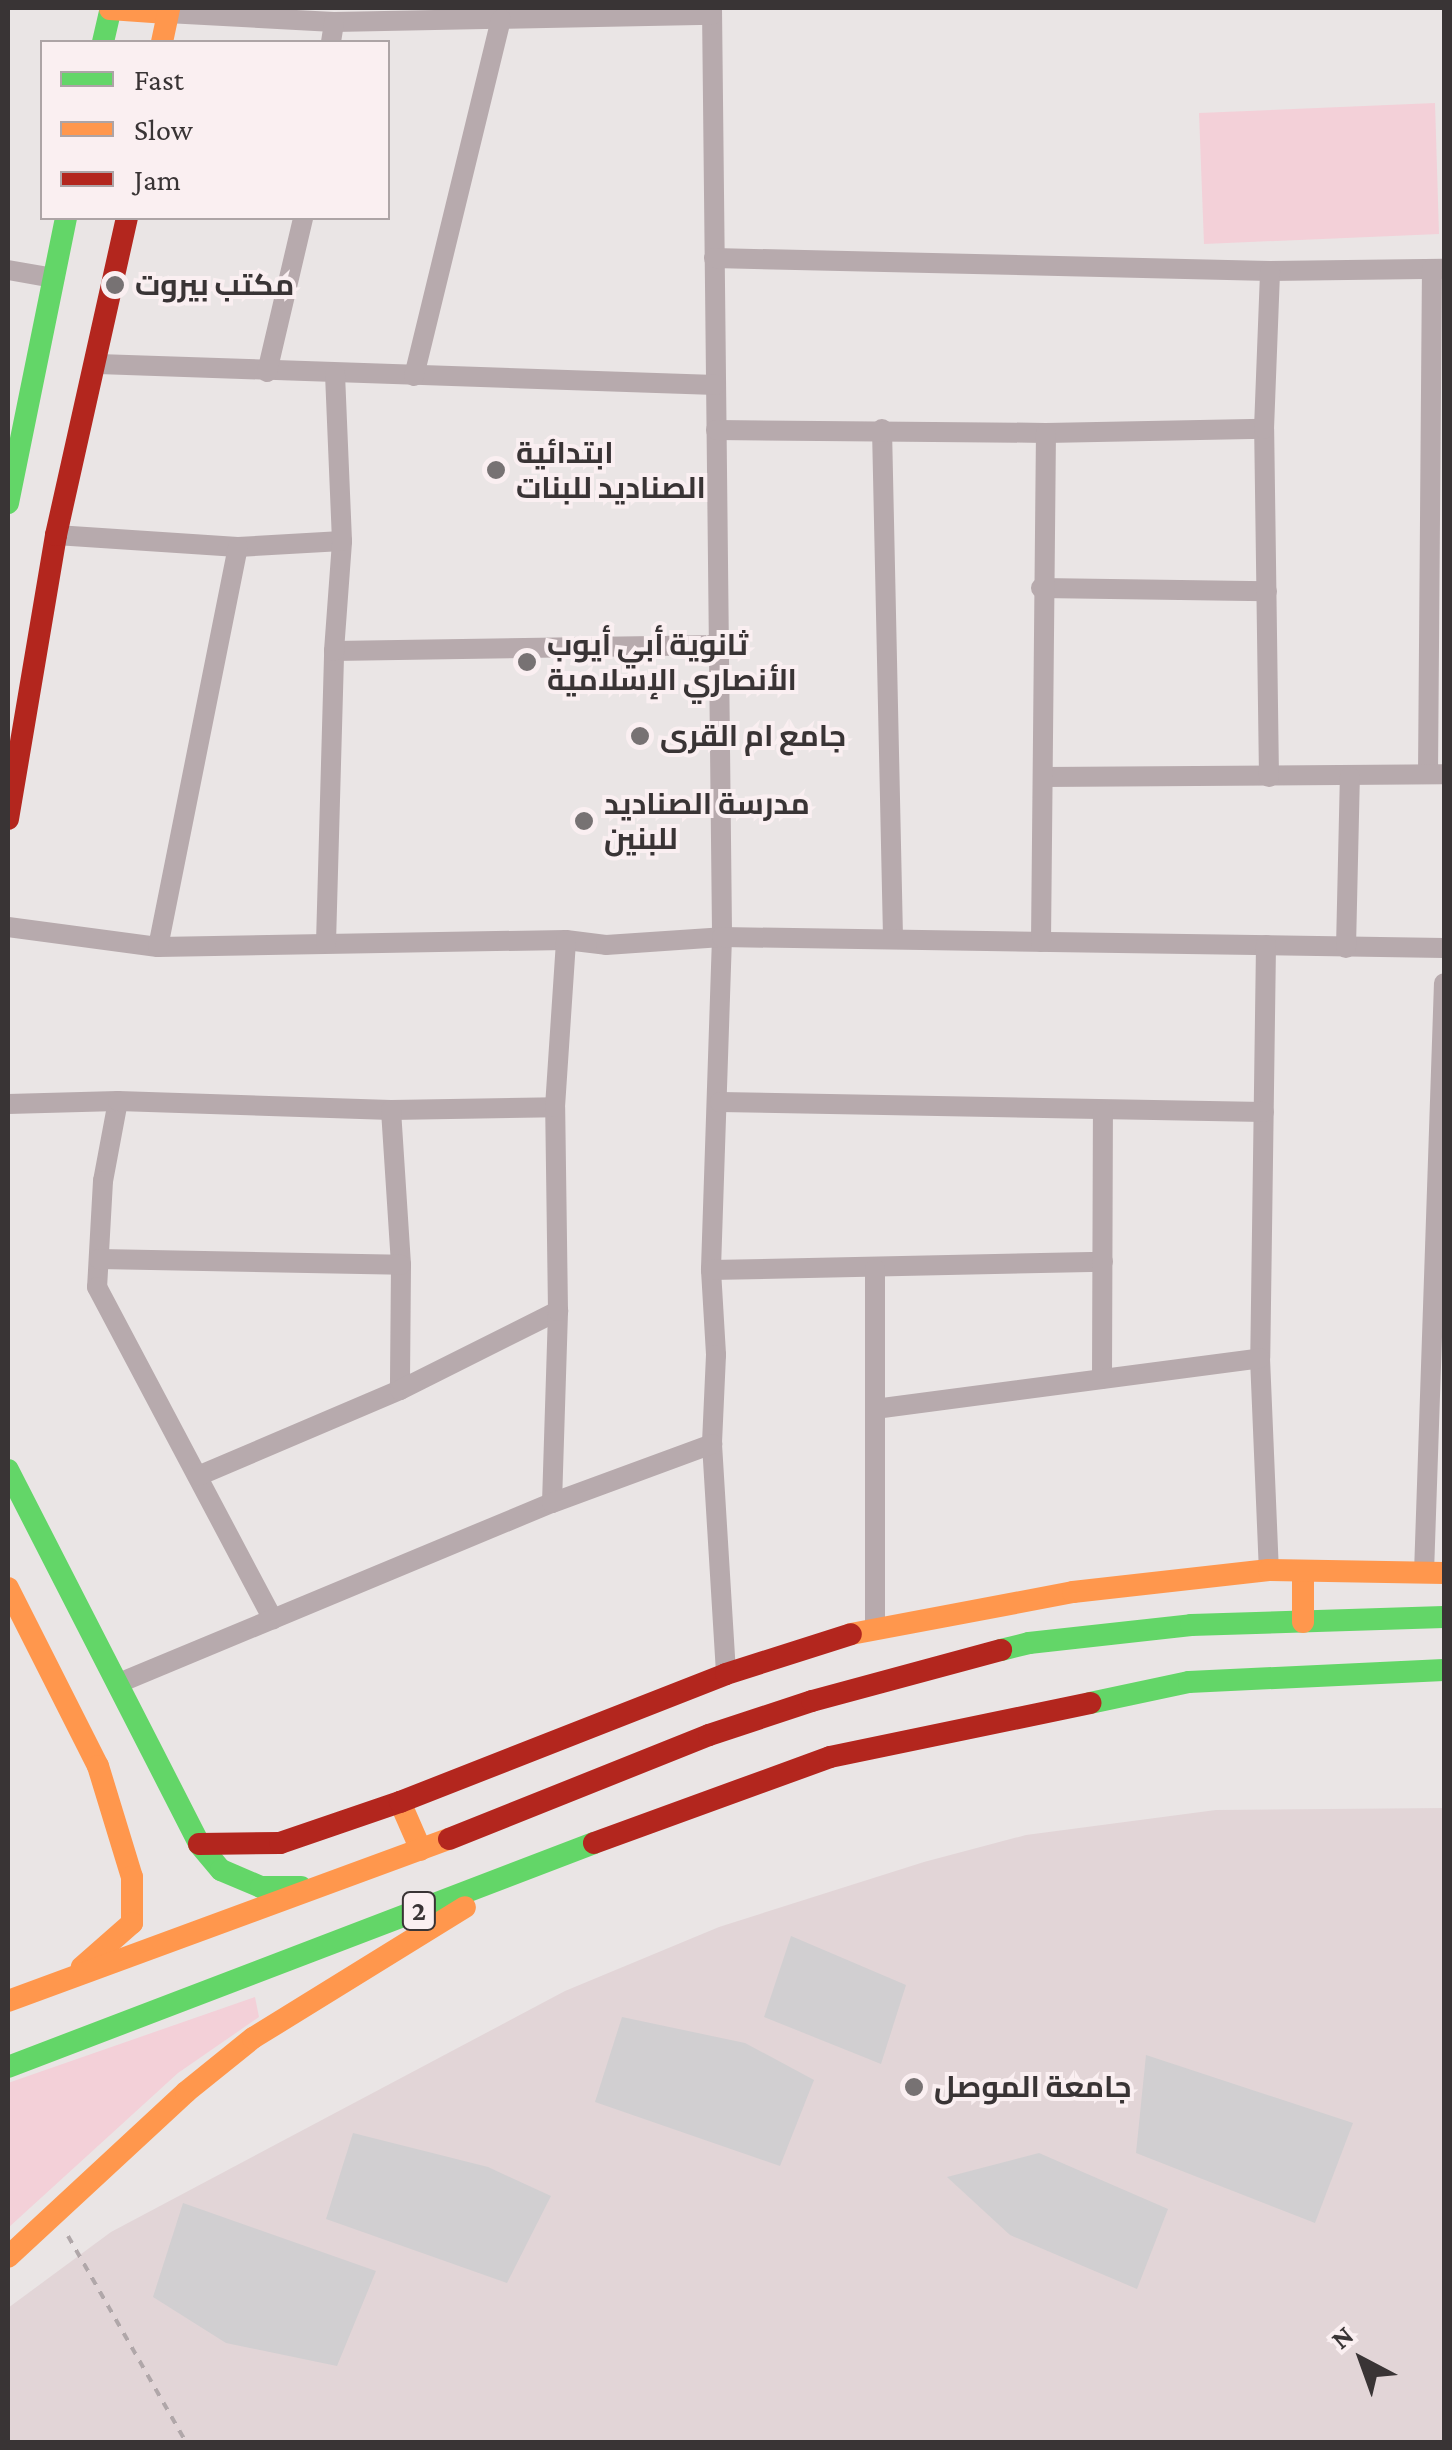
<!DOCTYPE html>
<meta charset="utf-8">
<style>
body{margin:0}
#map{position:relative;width:1452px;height:2450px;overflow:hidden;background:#eae5e5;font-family:"Crimson Pro",Cairo,serif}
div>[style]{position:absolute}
.built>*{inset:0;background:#e2d5d7}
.green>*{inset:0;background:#f3d0d8}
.building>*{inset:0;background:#d1cfd1}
.path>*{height:4px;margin-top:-2px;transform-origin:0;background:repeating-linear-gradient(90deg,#b0a7a9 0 8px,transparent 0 16px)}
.street>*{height:20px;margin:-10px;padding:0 10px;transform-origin:10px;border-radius:10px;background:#b7aaad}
.fast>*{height:22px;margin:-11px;padding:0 11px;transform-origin:11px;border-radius:11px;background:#63d668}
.slow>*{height:22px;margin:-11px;padding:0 11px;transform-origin:11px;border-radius:11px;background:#ff974d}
.jam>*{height:22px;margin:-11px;padding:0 11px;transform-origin:11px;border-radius:11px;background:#b3261e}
.dots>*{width:28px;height:28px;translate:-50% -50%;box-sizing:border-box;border:5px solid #faeff1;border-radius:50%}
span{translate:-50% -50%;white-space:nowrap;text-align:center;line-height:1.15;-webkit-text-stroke:8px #faeff1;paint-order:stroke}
.shield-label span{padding:2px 8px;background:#faeff1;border:2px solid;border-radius:8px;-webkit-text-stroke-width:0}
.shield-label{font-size:28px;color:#393435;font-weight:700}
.poi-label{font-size:30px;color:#393435;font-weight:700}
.left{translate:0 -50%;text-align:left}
.frame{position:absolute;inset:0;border:10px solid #393435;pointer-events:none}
.legend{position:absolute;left:40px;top:40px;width:350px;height:180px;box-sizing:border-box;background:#faeff1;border:2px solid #ada4a6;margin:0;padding:12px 18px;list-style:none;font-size:30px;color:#393435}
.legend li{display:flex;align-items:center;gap:20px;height:50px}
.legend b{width:50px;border:2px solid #ada4a6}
.north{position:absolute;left:1312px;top:2310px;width:100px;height:100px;-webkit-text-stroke:8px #faeff1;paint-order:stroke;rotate:319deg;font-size:28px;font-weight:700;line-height:40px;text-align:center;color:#393435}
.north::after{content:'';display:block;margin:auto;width:35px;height:45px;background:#393435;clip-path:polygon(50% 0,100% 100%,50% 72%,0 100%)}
</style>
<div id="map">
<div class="built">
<div style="clip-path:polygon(1444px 1808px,1444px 2442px,8px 2442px,8px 2308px,111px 2232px,565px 1991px,719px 1927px,924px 1862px,1026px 1835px,1216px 1810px)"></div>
</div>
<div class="green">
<div style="clip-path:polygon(1435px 103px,1439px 234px,1204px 244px,1199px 113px)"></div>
<div style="clip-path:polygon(255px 1997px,259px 2017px,178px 2073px,8px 2228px,8px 2083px)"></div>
</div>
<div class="building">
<div style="clip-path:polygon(791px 1936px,906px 1985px,881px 2064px,764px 2017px)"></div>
<div style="clip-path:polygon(622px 2017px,745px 2043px,814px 2080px,780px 2166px,595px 2102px)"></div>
<div style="clip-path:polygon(1146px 2055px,1353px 2123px,1315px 2223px,1136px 2153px)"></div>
<div style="clip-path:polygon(353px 2133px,488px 2167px,551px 2196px,507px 2283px,326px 2219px)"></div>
<div style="clip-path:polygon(1039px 2153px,1168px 2209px,1137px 2289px,1010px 2235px,947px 2177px)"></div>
<div style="clip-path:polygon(183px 2203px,376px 2271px,337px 2366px,226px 2343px,153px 2297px)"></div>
</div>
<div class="path">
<div style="left:68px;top:2236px;width:237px;rotate:60.2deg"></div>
</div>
<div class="street">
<div style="left:712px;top:8px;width:929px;rotate:89.38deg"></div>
<div style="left:722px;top:937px;width:333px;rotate:91.9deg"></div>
<div style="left:711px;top:1270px;width:85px;rotate:86.6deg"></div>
<div style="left:716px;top:1355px;width:89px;rotate:92.6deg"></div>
<div style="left:712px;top:1444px;width:230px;rotate:86.5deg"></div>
<div style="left:167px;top:13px;width:167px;rotate:3.1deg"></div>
<div style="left:334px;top:22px;width:378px;rotate:-1.1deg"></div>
<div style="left:331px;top:42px;width:20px;rotate:-81deg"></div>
<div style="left:714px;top:258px;width:556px;rotate:1.34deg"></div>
<div style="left:1270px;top:271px;width:174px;rotate:-0.7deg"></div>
<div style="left:8px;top:270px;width:47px;rotate:9.9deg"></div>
<div style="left:98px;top:364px;width:618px;rotate:1.95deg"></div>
<div style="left:267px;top:372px;width:158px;rotate:-76.8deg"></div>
<div style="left:414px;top:376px;width:367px;rotate:-76.3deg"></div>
<div style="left:882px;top:429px;width:509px;rotate:88.76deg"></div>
<div style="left:716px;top:430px;width:330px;rotate:0.5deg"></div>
<div style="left:1046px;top:433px;width:218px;rotate:-1.1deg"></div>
<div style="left:56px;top:535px;width:182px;rotate:3.8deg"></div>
<div style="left:238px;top:547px;width:104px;rotate:-3.3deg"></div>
<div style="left:1041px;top:588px;width:226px;rotate:0.8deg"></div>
<div style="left:334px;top:651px;width:385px;rotate:-0.9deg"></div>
<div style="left:1428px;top:774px;width:505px;rotate:-89.55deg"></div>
<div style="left:1044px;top:777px;width:400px;rotate:-0.4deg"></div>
<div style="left:1269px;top:777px;width:348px;rotate:-90.8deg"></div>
<div style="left:1264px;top:429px;width:158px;rotate:-87.8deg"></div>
<div style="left:8px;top:927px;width:151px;rotate:7.6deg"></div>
<div style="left:158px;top:947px;width:408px;rotate:-1deg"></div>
<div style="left:566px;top:940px;width:40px;rotate:7.1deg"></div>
<div style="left:606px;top:945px;width:116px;rotate:-3.9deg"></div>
<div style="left:722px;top:937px;width:722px;rotate:0.87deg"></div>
<div style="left:1041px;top:942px;width:509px;rotate:-89.44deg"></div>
<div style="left:326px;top:943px;width:292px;rotate:-88.4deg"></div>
<div style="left:334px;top:651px;width:110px;rotate:-85.8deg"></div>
<div style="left:342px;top:541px;width:167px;rotate:-92.4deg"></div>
<div style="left:1266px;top:945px;width:413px;rotate:90.8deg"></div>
<div style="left:1260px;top:1358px;width:212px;rotate:87.6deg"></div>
<div style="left:158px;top:947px;width:408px;rotate:-78.7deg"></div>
<div style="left:1346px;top:948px;width:171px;rotate:-88.7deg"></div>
<div style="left:118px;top:1101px;width:81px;rotate:100.6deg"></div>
<div style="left:103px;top:1181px;width:106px;rotate:93.2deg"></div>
<div style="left:97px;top:1287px;width:376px;rotate:62.1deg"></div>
<div style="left:720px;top:1102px;width:544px;rotate:1.05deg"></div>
<div style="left:8px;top:1104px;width:110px;rotate:-1.6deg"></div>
<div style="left:118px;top:1101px;width:273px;rotate:1.9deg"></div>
<div style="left:391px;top:1110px;width:164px;rotate:-1deg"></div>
<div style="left:391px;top:1110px;width:155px;rotate:86.3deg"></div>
<div style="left:401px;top:1265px;width:125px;rotate:90.5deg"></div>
<div style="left:99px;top:1259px;width:302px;rotate:1.1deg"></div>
<div style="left:711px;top:1270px;width:392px;rotate:-1.2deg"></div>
<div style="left:1102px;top:1379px;width:267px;rotate:-89.8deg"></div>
<div style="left:875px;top:1409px;width:388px;rotate:-7.5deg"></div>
<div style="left:198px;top:1476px;width:220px;rotate:-23.1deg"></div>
<div style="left:400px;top:1390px;width:177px;rotate:-26.6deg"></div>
<div style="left:552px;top:1503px;width:192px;rotate:-88.2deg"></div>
<div style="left:558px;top:1311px;width:204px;rotate:-90.8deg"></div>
<div style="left:555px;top:1107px;width:167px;rotate:-86.2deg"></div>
<div style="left:1424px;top:1573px;width:590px;rotate:-88.06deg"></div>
<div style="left:875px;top:1627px;width:358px;rotate:-90deg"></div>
<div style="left:119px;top:1683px;width:469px;rotate:-22.6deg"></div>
<div style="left:552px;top:1503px;width:171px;rotate:-20.2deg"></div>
</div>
<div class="fast">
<div style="left:103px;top:42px;width:35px;rotate:-77deg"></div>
<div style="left:8px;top:503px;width:291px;rotate:-78.5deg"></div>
<div style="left:8px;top:1470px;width:420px;rotate:62.9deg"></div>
<div style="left:199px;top:1844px;width:34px;rotate:50deg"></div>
<div style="left:221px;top:1870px;width:43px;rotate:23deg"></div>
<div style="left:261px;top:1887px;width:40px"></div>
<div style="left:1001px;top:1650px;width:29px;rotate:-14deg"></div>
<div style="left:1029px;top:1643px;width:163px;rotate:-6.3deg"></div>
<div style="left:1191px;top:1625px;width:253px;rotate:-1.8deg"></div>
<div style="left:1090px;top:1703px;width:101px;rotate:-12deg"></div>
<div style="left:1189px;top:1682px;width:255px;rotate:-2.7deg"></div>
<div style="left:8px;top:2067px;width:627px;rotate:-20.92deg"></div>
</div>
<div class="slow">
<div style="left:110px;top:9px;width:57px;rotate:4deg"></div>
<div style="left:162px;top:42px;width:35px;rotate:-78deg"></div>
<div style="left:1303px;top:1571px;width:51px;rotate:90deg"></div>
<div style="left:8px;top:1588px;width:199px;rotate:63.2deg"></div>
<div style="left:98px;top:1766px;width:116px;rotate:73deg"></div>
<div style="left:132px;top:1877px;width:46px;rotate:90deg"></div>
<div style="left:132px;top:1923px;width:67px;rotate:138.7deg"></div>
<div style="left:851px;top:1634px;width:226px;rotate:-10.7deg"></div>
<div style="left:1073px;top:1592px;width:197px;rotate:-6.4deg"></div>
<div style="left:1269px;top:1570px;width:175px;rotate:1deg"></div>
<div style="left:400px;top:1802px;width:52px;rotate:66.4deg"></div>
<div style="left:8px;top:2001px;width:470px;rotate:-20.2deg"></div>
<div style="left:8px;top:2257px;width:243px;rotate:-42.8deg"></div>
<div style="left:186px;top:2092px;width:86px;rotate:-38.9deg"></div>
<div style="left:253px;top:2038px;width:249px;rotate:-31.7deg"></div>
</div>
<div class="jam">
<div style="left:8px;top:819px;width:288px;rotate:-80.4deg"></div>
<div style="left:56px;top:535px;width:325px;rotate:-77.4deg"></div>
<div style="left:449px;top:1839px;width:280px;rotate:-21.8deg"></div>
<div style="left:709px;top:1735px;width:108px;rotate:-18.3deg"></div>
<div style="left:812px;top:1701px;width:196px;rotate:-15.1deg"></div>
<div style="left:594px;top:1843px;width:251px;rotate:-20deg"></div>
<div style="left:830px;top:1757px;width:266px;rotate:-11.7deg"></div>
<div style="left:199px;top:1844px;width:81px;rotate:-0.7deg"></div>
<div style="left:280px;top:1843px;width:127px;rotate:-18.9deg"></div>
<div style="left:400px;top:1802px;width:350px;rotate:-21.4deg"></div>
<div style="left:726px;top:1674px;width:131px;rotate:-17.7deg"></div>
</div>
<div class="dots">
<div style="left:115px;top:285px;background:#777273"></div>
<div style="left:496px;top:470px;background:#777273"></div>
<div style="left:527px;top:662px;background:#777273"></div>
<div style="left:640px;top:736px;background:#777273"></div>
<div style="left:584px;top:821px;background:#777273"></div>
<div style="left:914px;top:2087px;background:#777273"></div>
</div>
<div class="shield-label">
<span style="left:419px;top:1911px">2</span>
</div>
<div class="poi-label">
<span class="left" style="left:135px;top:285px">مكتب بيروت</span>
<span class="left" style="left:516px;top:470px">ابتدائية<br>الصناديد للبنات</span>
<span class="left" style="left:547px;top:662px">ثانوية أبي أيوب<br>الأنصاري الإسلامية</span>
<span class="left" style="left:660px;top:736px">جامع ام القرى</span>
<span class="left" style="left:604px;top:821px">مدرسة الصناديد<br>للبنين</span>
<span class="left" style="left:934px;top:2087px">جامعة الموصل</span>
</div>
<div class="frame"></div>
<ul class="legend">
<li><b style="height:12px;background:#63d668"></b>Fast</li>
<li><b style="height:12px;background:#ff974d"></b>Slow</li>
<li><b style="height:12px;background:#b3261e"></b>Jam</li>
</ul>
<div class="north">N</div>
</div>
